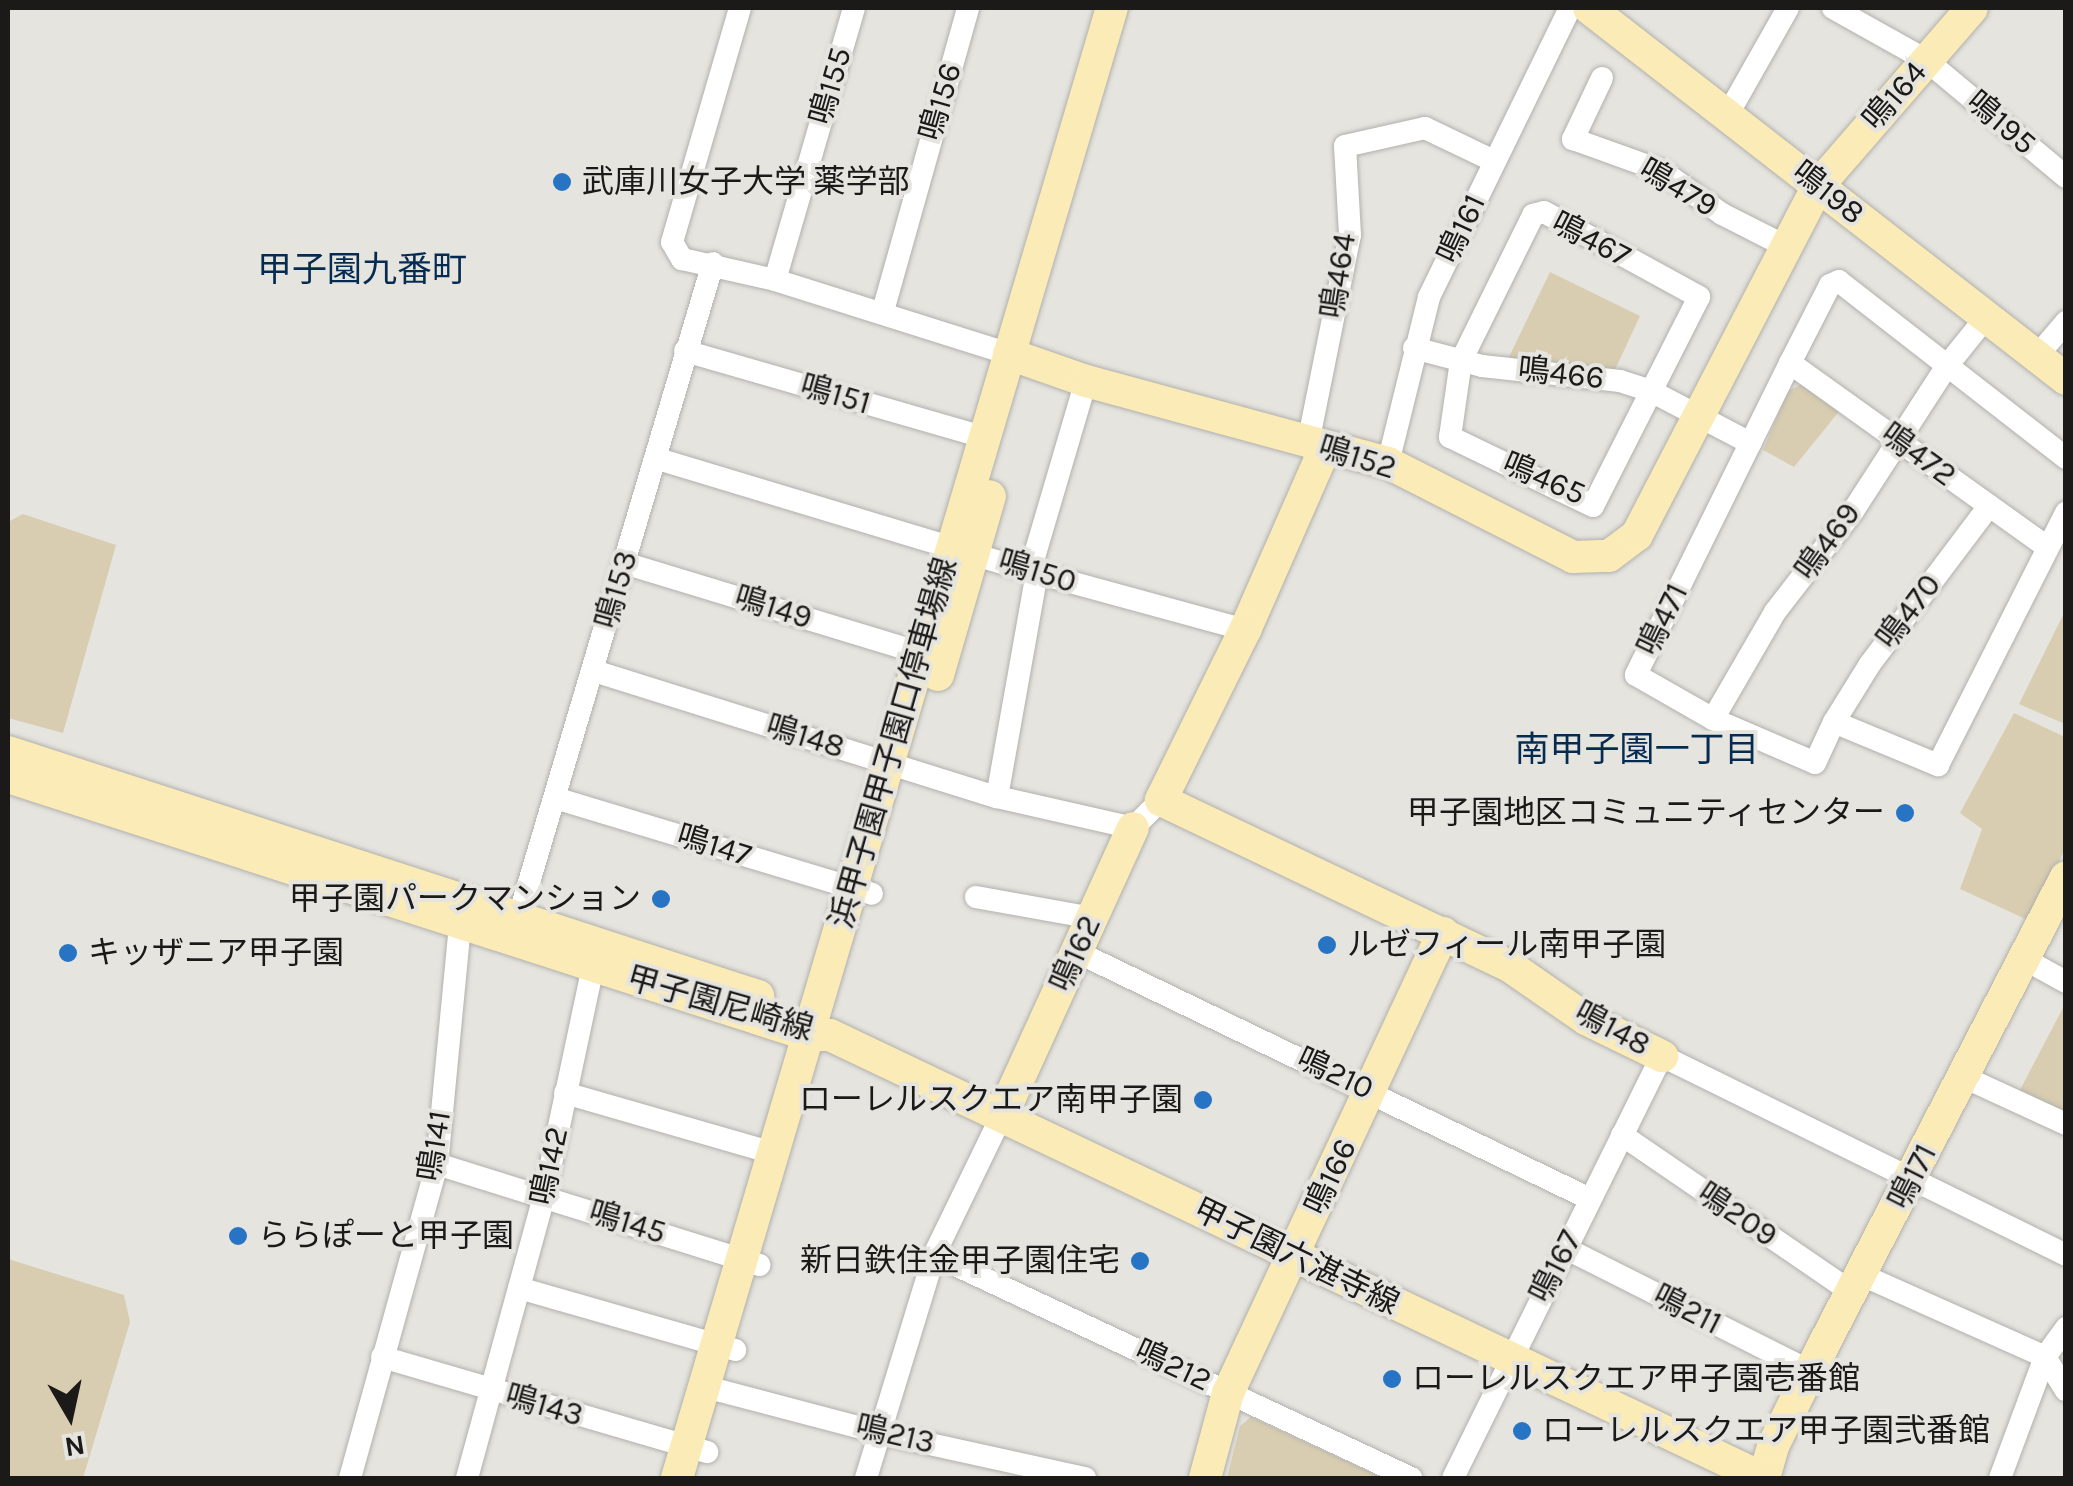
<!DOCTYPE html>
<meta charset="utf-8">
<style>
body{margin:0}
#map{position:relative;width:2073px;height:1486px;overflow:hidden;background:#e5e4df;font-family:Karla,"Noto Sans JP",sans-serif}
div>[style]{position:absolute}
.green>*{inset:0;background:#d8cdb1}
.roads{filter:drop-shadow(0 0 2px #b2b0ac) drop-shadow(0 0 2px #b2b0ac)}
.street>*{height:22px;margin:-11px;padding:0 11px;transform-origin:11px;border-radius:11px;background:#fff}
.secondary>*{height:32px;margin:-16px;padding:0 16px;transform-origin:16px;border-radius:16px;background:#fbecb7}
.dots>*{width:28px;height:28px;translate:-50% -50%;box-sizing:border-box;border:5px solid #e5e4df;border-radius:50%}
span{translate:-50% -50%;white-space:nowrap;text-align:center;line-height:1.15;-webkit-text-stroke:8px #e5e4df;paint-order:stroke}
.street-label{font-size:32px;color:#1b1a19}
.poi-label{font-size:32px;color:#1b1a19}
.left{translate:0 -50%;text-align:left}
.right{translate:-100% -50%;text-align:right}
.neighbourhood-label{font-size:35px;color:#062b51}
.frame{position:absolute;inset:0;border:10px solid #1b1a19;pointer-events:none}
.north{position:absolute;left:20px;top:1366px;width:100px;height:100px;-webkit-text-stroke:8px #e5e4df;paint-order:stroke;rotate:171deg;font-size:28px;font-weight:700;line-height:40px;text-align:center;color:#1b1a19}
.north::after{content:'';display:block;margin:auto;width:35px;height:45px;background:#1b1a19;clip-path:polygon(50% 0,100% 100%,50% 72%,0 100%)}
</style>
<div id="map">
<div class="green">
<div style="clip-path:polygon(1550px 272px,1640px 316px,1614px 372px,1508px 359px)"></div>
<div style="clip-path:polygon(1802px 384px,1841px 409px,1794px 467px,1763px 450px,1788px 391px)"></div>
<div style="clip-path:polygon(23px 514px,116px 545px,63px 733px,8px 718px,8px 522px)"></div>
<div style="clip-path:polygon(2065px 611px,2065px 724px,2019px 704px)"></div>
<div style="clip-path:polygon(2014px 713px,2065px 737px,2065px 849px,2030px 921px,1960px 889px,1982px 829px,1960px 813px)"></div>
<div style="clip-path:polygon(2065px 1004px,2065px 1112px,2020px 1090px)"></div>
<div style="clip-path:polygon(8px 1259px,124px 1295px,130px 1322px,83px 1478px,8px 1478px)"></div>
<div style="clip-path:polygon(1251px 1417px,1383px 1478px,1227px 1478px,1240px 1426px)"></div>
</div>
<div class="roads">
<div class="street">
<div style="left:740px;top:8px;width:244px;rotate:106.2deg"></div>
<div style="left:672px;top:242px;width:20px;rotate:60deg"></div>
<div style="left:682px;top:259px;width:95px;rotate:12.7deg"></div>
<div style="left:775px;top:280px;width:245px;rotate:17.5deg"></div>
<div style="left:1833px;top:8px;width:107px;rotate:29.2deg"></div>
<div style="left:1926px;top:60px;width:182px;rotate:39.9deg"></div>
<div style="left:1602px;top:78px;width:68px;rotate:115.4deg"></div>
<div style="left:1573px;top:139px;width:95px;rotate:19.8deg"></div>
<div style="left:1662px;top:171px;width:74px;rotate:35.6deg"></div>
<div style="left:1722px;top:214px;width:71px;rotate:26.9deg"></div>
<div style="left:1728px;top:114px;width:122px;rotate:-60.5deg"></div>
<div style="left:1544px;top:212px;width:177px;rotate:28.7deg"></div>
<div style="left:1699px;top:297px;width:234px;rotate:116.9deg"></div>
<div style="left:1593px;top:506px;width:159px;rotate:-154.2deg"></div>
<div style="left:1450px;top:437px;width:77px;rotate:-81.8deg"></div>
<div style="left:1461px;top:361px;width:163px;rotate:-63.7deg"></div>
<div style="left:1533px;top:215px;width:11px;rotate:-15deg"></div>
<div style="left:775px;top:280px;width:283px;rotate:-73.8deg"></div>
<div style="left:883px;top:311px;width:315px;rotate:-74.3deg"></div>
<div style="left:1414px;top:348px;width:70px;rotate:14.8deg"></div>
<div style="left:1482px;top:366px;width:139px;rotate:6.2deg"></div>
<div style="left:1620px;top:381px;width:35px;rotate:18deg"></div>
<div style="left:1653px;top:392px;width:110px;rotate:27.7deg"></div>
<div style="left:685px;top:351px;width:313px;rotate:16.1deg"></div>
<div style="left:2037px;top:356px;width:45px;rotate:-49.5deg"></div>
<div style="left:1790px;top:363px;width:316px;rotate:35.6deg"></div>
<div style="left:1308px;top:443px;width:212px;rotate:-78.6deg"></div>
<div style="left:1350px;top:235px;width:89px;rotate:-93.2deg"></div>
<div style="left:1345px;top:146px;width:82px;rotate:-12.7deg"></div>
<div style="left:1425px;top:128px;width:76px;rotate:25.6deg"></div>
<div style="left:2066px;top:458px;width:288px;rotate:-142.1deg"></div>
<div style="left:1839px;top:281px;width:10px;rotate:156deg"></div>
<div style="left:1830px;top:285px;width:88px;rotate:117.1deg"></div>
<div style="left:1790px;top:363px;width:348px;rotate:116.3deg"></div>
<div style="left:1636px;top:675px;width:89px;rotate:29.7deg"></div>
<div style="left:1713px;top:719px;width:111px;rotate:23.3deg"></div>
<div style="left:1815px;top:763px;width:45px;rotate:-65.1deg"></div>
<div style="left:1834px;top:722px;width:113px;rotate:22.5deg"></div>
<div style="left:1938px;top:765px;width:283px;rotate:-63.1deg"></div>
<div style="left:658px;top:459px;width:388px;rotate:16.8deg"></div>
<div style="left:1030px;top:571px;width:223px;rotate:15.3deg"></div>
<div style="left:1388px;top:463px;width:171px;rotate:-76.1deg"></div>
<div style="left:1429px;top:297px;width:322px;rotate:-64deg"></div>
<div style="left:624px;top:563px;width:310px;rotate:16.9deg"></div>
<div style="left:1030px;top:571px;width:198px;rotate:-73.6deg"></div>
<div style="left:594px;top:671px;width:422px;rotate:17.4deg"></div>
<div style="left:997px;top:797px;width:139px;rotate:12.8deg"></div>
<div style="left:1133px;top:828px;width:40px;rotate:-45deg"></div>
<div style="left:1713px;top:719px;width:124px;rotate:-59.9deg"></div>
<div style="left:1775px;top:612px;width:128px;rotate:-52.3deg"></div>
<div style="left:1853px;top:511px;width:171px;rotate:-57.1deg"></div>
<div style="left:1946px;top:367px;width:67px;rotate:-51.1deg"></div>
<div style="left:1834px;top:722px;width:68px;rotate:-58.2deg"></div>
<div style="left:1870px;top:664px;width:198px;rotate:-53deg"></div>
<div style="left:997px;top:797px;width:228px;rotate:-79.9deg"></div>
<div style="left:555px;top:798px;width:331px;rotate:16.8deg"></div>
<div style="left:976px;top:897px;width:119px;rotate:10.2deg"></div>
<div style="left:519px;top:916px;width:681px;rotate:-73.45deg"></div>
<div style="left:1077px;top:952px;width:569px;rotate:25.71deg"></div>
<div style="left:2024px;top:959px;width:48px;rotate:28.7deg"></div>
<div style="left:1964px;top:1077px;width:112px;rotate:24.7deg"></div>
<div style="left:565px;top:1093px;width:216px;rotate:16.1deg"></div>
<div style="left:1622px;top:1135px;width:280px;rotate:34.4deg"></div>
<div style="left:437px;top:1164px;width:338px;rotate:17.4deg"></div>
<div style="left:1565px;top:1248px;width:274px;rotate:26.7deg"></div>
<div style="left:934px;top:1255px;width:527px;rotate:25.06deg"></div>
<div style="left:1862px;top:1275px;width:201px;rotate:24.1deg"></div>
<div style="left:2045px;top:1357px;width:39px;rotate:58deg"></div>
<div style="left:519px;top:1288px;width:225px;rotate:16deg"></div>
<div style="left:382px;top:1357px;width:339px;rotate:16.3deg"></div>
<div style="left:706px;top:1387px;width:180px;rotate:14.8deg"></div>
<div style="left:880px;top:1433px;width:210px;rotate:12.4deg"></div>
<div style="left:350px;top:1478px;width:326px;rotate:-74.5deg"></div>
<div style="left:437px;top:1164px;width:240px;rotate:-84.5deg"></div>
<div style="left:467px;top:1478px;width:291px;rotate:-74.7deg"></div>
<div style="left:544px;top:1197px;width:235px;rotate:-78deg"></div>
<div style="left:866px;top:1478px;width:233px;rotate:-73deg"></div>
<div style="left:934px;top:1255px;width:158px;rotate:-64.1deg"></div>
<div style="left:1453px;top:1478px;width:471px;rotate:-63.7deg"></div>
<div style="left:1662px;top:1056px;width:450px;rotate:26.2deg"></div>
<div style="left:2000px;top:1478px;width:129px;rotate:-69.6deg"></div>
<div style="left:2045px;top:1357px;width:36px;rotate:-54deg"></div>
</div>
<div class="secondary">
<div style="left:1589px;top:8px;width:604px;rotate:37.87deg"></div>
<div style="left:1009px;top:354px;width:82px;rotate:19.3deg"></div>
<div style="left:1086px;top:381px;width:313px;rotate:15.2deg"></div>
<div style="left:1388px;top:463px;width:208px;rotate:26.9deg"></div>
<div style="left:1573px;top:557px;width:36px;rotate:-2deg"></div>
<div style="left:1609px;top:556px;width:35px;rotate:-37deg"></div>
<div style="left:1637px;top:535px;width:393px;rotate:-62.6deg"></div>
<div style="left:1818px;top:186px;width:235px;rotate:-49.1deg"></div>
<div style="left:1325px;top:448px;width:199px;rotate:113.7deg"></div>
<div style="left:1245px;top:630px;width:190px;rotate:116.3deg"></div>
<div style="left:1161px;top:800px;width:388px;rotate:25.5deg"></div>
<div style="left:1511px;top:967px;width:91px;rotate:34.7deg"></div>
<div style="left:1586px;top:1019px;width:85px;rotate:26deg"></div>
<div style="left:938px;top:675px;width:186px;rotate:-73.8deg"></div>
<div style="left:8px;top:752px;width:789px;rotate:18.02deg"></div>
<div style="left:8px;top:777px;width:841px;rotate:17.87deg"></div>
<div style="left:808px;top:1035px;width:22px"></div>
<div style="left:830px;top:1035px;width:1033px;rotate:25.4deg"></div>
<div style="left:1003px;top:1113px;width:313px;rotate:-65.5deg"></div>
<div style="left:677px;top:1478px;width:1533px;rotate:-73.52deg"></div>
<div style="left:1205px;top:1478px;width:88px;rotate:-74.9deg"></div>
<div style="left:1228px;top:1393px;width:508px;rotate:-64.95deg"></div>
<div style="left:1764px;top:1478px;width:33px;rotate:-74deg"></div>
<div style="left:1773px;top:1446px;width:84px;rotate:-63.7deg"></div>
<div style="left:1810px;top:1371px;width:556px;rotate:-62.61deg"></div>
</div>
</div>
<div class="dots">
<div style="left:562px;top:182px;background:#2874c4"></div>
<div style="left:1905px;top:813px;background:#2874c4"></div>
<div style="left:661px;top:899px;background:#2874c4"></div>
<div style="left:1327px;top:945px;background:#2874c4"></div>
<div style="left:68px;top:953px;background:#2874c4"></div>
<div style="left:1203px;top:1100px;background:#2874c4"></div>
<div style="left:238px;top:1236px;background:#2874c4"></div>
<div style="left:1140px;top:1261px;background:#2874c4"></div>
<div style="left:1392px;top:1379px;background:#2874c4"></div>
<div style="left:1522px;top:1431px;background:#2874c4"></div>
</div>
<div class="street-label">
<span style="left:831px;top:86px;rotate:-74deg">鳴155</span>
<span style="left:1895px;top:96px;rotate:-49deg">鳴164</span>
<span style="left:941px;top:102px;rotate:-74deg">鳴156</span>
<span style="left:2001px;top:123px;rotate:40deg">鳴195</span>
<span style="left:1678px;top:188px;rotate:30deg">鳴479</span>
<span style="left:1828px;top:193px;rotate:38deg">鳴198</span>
<span style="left:1462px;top:229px;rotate:-65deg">鳴161</span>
<span style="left:1591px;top:240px;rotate:27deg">鳴467</span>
<span style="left:1339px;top:276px;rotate:-81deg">鳴464</span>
<span style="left:1561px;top:374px;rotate:6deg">鳴466</span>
<span style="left:835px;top:395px;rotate:16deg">鳴151</span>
<span style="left:1918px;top:455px;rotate:36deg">鳴472</span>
<span style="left:1357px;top:458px;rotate:17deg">鳴152</span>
<span style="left:1544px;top:479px;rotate:23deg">鳴465</span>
<span style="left:1828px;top:542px;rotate:-54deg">鳴469</span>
<span style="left:1037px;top:572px;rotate:17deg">鳴150</span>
<span style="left:617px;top:590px;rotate:-74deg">鳴153</span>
<span style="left:773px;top:608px;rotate:17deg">鳴149</span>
<span style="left:1909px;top:612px;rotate:-53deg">鳴470</span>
<span style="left:1663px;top:620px;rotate:-64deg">鳴471</span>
<span style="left:805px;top:737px;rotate:17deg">鳴148</span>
<span style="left:894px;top:743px;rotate:-74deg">浜甲子園甲子園口停車場線</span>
<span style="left:714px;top:846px;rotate:17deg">鳴147</span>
<span style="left:1076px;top:954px;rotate:-66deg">鳴162</span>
<span style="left:720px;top:1004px;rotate:16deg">甲子園尼崎線</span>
<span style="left:1612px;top:1029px;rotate:28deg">鳴148</span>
<span style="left:1335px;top:1074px;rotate:25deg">鳴210</span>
<span style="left:435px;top:1146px;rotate:-81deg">鳴141</span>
<span style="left:550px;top:1166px;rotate:-78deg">鳴142</span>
<span style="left:1331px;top:1177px;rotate:-65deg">鳴166</span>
<span style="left:1913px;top:1177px;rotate:-63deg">鳴171</span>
<span style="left:1737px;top:1215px;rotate:34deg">鳴209</span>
<span style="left:627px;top:1223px;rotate:17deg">鳴145</span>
<span style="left:1296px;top:1257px;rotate:26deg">甲子園六湛寺線</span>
<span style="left:1556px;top:1267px;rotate:-63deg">鳴167</span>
<span style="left:1687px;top:1310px;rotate:27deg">鳴211</span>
<span style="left:1173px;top:1366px;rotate:25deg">鳴212</span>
<span style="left:544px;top:1406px;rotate:16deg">鳴143</span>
<span style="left:895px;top:1435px;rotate:13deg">鳴213</span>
</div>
<div class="poi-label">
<span class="left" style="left:582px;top:182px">武庫川女子大学 薬学部</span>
<span class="right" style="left:1885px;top:813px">甲子園地区コミュニティセンター</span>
<span class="right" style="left:641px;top:899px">甲子園パークマンション</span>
<span class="left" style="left:1347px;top:945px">ルゼフィール南甲子園</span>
<span class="left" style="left:88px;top:953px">キッザニア甲子園</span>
<span class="right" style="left:1183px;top:1100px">ローレルスクエア南甲子園</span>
<span class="left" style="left:258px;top:1236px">ららぽーと甲子園</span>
<span class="right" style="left:1120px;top:1261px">新日鉄住金甲子園住宅</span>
<span class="left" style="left:1412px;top:1379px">ローレルスクエア甲子園壱番館</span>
<span class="left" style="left:1542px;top:1431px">ローレルスクエア甲子園弐番館</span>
</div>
<div class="neighbourhood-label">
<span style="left:362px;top:270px">甲子園九番町</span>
<span style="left:1637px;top:750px">南甲子園一丁目</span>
</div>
<div class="frame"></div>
<div class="north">N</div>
</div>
